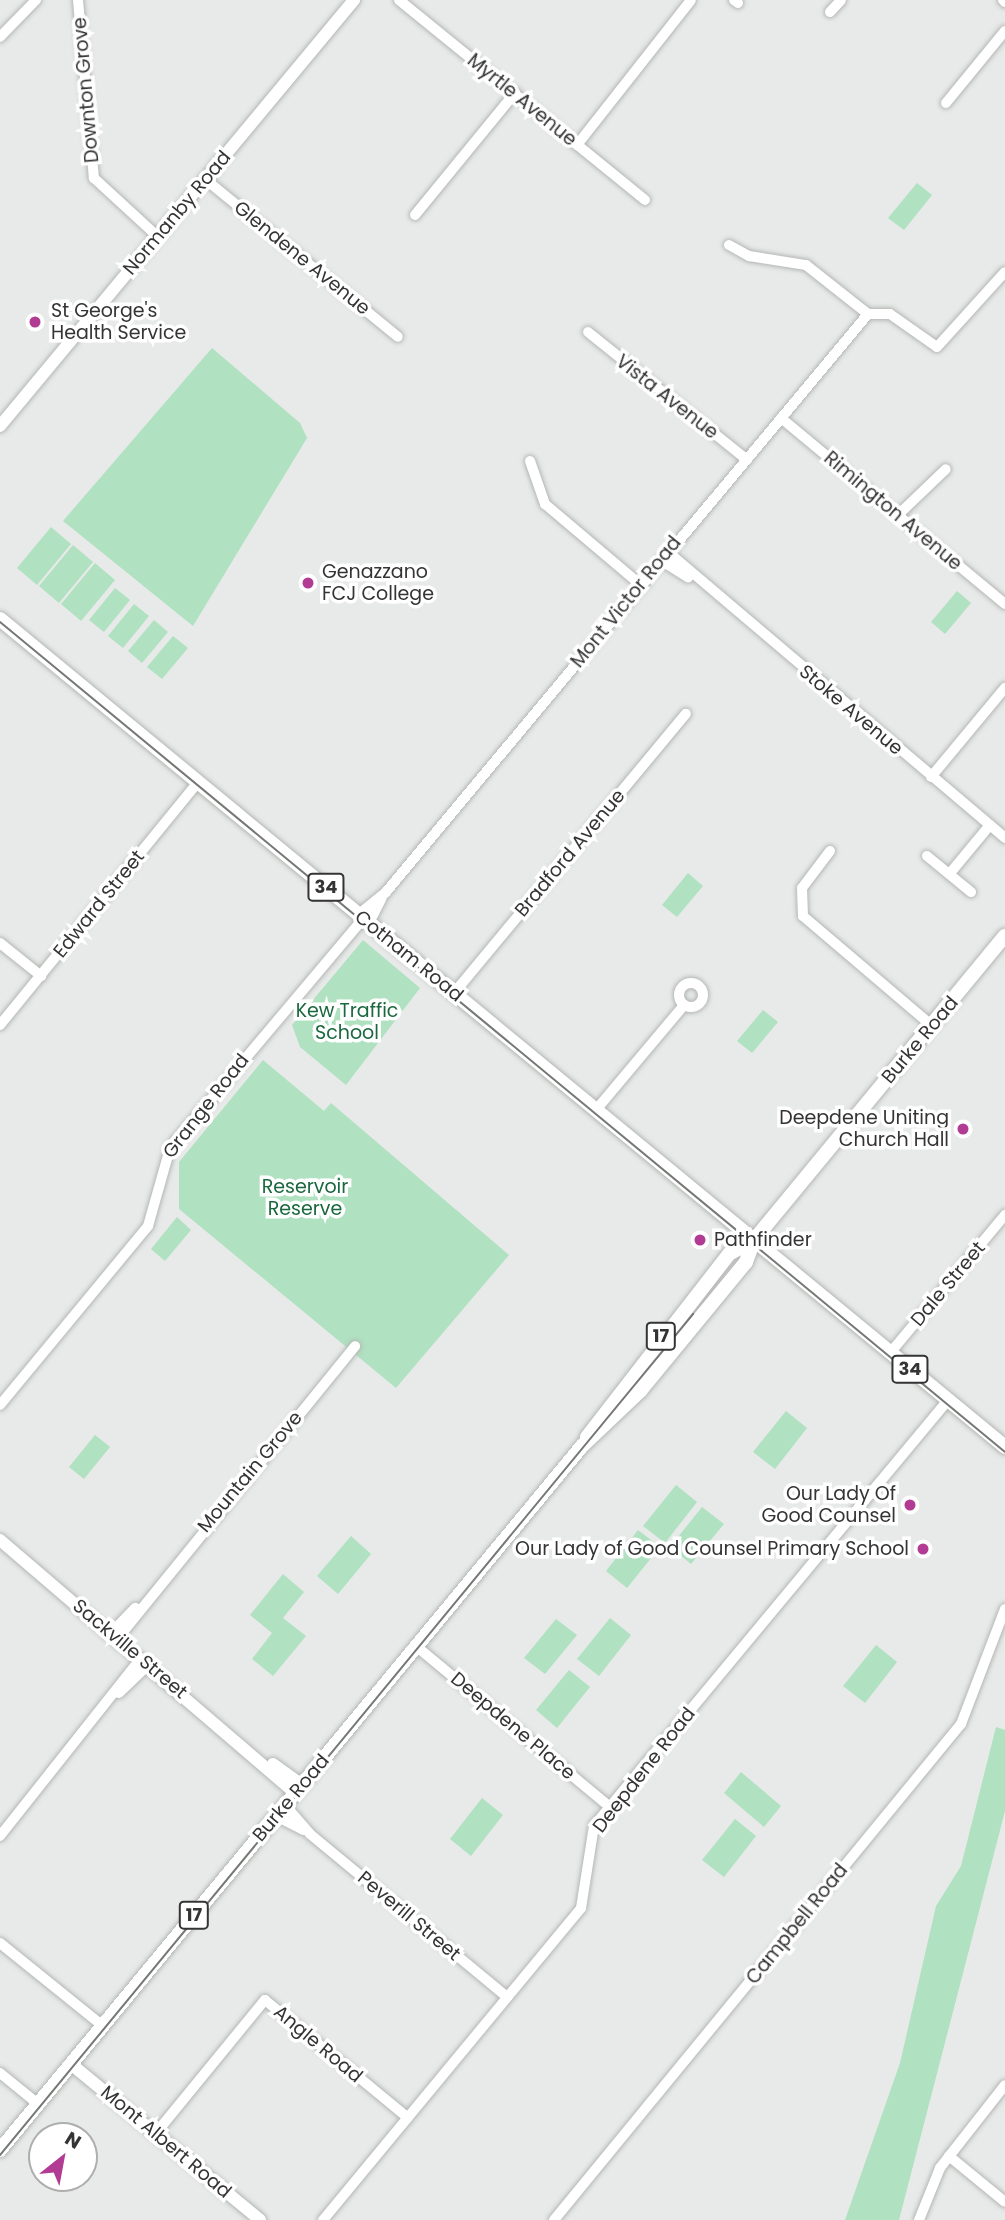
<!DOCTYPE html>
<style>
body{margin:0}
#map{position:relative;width:1005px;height:2220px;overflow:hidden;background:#e7eae8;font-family:Poppins,sans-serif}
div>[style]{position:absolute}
.green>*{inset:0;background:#b0e1c0}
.roads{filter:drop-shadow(0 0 2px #b4b7b4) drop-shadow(0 0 2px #b4b7b4)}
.minor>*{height:10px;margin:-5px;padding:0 5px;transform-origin:5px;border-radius:5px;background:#fff}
.minor>.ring{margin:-5px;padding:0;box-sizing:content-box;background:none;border:10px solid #fff;border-radius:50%}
.tertiary>*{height:12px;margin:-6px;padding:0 6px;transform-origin:6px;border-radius:6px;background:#fff}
.secondary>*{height:12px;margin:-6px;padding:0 6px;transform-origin:6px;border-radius:6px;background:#fff}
.primary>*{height:14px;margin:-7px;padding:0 7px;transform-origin:7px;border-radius:7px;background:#fff}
.tram>*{height:2px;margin:-1px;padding:0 1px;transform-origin:1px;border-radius:1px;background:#767876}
.dots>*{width:19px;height:19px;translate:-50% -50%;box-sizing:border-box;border:4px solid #fff;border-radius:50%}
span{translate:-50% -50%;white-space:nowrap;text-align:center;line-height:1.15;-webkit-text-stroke:7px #fff;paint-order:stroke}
.shield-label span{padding:2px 5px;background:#fff;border:2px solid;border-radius:5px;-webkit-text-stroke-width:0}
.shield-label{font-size:18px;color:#333433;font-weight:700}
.street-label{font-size:19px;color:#333433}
.poi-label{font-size:19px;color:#333433}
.left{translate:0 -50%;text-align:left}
.right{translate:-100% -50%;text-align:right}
.park-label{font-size:19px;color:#1a683e}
.north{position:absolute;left:28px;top:2122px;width:70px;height:70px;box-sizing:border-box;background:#fff;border:2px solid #adaead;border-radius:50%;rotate:31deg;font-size:19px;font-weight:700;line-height:28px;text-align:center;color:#333433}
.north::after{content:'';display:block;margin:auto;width:24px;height:32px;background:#b23c94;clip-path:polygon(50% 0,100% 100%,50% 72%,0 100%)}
</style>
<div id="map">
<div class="green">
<div style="clip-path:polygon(917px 183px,932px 195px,904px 230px,888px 218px)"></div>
<div style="clip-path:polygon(212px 348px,300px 423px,307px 438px,193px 626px,63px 521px)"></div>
<div style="clip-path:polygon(51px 527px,71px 544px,37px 585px,17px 568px)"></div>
<div style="clip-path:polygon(73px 545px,93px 562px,59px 603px,39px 586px)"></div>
<div style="clip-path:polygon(95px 563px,115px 580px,81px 621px,61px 604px)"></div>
<div style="clip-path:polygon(115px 588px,130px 600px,104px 632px,89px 620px)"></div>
<div style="clip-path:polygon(957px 591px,971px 603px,945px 634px,931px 622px)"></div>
<div style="clip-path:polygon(134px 604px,149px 616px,123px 648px,108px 636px)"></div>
<div style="clip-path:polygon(154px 620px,168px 632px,142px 663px,128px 651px)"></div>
<div style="clip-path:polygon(173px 636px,188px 648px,162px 679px,147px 667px)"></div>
<div style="clip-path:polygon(688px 873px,703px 886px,677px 917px,662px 905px)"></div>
<div style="clip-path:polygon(363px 940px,420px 988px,346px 1085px,300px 1047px,292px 1025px)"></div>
<div style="clip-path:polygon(763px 1010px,778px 1022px,752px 1053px,737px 1041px)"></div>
<div style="clip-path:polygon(263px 1060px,324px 1111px,331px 1103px,509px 1255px,396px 1388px,179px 1209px,179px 1162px)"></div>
<div style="clip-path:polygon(177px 1217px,191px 1230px,165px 1261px,151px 1249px)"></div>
<div style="clip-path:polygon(786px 1411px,807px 1428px,775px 1469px,753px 1452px)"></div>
<div style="clip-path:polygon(95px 1435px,110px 1447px,84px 1479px,69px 1467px)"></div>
<div style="clip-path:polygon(676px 1485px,697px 1502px,665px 1543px,643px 1526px)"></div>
<div style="clip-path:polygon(702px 1507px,724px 1524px,691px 1564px,670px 1547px)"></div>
<div style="clip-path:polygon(638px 1530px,660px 1547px,627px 1588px,606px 1571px)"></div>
<div style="clip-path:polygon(351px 1536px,371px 1554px,338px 1594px,317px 1576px)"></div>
<div style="clip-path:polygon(283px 1574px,304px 1592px,283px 1618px,306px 1636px,273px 1676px,252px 1659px,272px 1633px,250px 1615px)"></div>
<div style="clip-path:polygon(610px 1618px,631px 1635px,599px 1676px,577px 1659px)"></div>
<div style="clip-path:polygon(556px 1619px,577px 1635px,545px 1674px,524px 1658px)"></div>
<div style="clip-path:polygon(876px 1645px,897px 1662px,865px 1703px,843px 1686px)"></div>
<div style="clip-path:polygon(569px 1670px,590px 1687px,557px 1728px,536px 1710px)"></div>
<div style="clip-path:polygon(996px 1727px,1005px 1730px,1005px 1811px,899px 2220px,845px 2220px,900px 2063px,936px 1906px,961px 1866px)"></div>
<div style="clip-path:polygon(741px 1772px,781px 1806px,764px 1827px,724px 1793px)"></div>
<div style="clip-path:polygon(482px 1798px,503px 1815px,471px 1856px,450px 1839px)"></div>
<div style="clip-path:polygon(735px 1819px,756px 1836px,724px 1877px,702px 1860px)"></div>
</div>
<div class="roads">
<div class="minor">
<div style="left:78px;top:0;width:179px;rotate:84.9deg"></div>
<div style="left:94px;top:178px;width:86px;rotate:42.6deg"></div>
<div style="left:399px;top:0;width:317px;rotate:39.1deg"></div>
<div style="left:734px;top:0;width:5px;rotate:37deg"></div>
<div style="left:1003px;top:0;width:3px;rotate:45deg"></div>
<div style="left:830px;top:12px;width:16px;rotate:-47deg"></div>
<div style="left:0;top:37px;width:52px;rotate:-45.8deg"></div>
<div style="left:946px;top:103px;width:93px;rotate:-50.7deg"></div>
<div style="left:577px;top:145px;width:184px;rotate:-51.8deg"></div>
<div style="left:205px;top:179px;width:249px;rotate:39.3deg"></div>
<div style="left:415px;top:215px;width:158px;rotate:-50.7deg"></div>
<div style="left:729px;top:245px;width:23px;rotate:29deg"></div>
<div style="left:749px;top:256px;width:58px;rotate:9deg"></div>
<div style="left:806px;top:265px;width:79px;rotate:38.3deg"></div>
<div style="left:868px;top:314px;width:22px"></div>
<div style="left:890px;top:314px;width:57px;rotate:35.1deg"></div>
<div style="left:937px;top:347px;width:101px;rotate:-47.8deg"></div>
<div style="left:588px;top:332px;width:204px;rotate:38.8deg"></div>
<div style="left:781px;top:418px;width:291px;rotate:39.7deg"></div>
<div style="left:530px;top:461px;width:46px;rotate:70.8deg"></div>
<div style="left:545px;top:504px;width:127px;rotate:40.2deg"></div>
<div style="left:898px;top:515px;width:66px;rotate:-43.8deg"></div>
<div style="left:668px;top:552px;width:442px;rotate:40.3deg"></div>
<div style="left:662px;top:561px;width:31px;rotate:32deg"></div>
<div style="left:931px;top:777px;width:116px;rotate:-50.3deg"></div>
<div style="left:830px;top:851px;width:46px;rotate:127.1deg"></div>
<div style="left:802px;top:888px;width:28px;rotate:88deg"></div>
<div style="left:803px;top:916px;width:168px;rotate:40.4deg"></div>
<div style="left:927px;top:856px;width:57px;rotate:39.3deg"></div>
<div style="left:951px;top:872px;width:61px;rotate:-50.3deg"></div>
<div style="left:359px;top:914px;width:35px;rotate:-39deg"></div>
<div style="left:386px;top:892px;width:753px;rotate:-50.17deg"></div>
<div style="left:369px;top:923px;width:28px;rotate:-63deg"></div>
<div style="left:0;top:943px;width:53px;rotate:38.8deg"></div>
<div class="ring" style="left:679px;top:983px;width:14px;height:14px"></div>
<div style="left:454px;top:993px;width:363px;rotate:-50.3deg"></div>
<div style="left:0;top:1025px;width:313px;rotate:-50.8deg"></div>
<div style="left:596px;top:1110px;width:137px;rotate:-50deg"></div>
<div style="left:890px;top:1353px;width:180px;rotate:-50.2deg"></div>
<div style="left:0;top:1405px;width:232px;rotate:-50.4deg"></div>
<div style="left:148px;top:1226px;width:81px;rotate:-74.2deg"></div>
<div style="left:170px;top:1148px;width:301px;rotate:-49.9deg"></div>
<div style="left:111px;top:1633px;width:35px;rotate:-46deg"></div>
<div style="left:118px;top:1638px;width:376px;rotate:-50.9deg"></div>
<div style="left:416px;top:1646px;width:252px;rotate:39.7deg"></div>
<div style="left:119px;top:1693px;width:42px;rotate:-44deg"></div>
<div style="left:285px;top:1805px;width:38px;rotate:49deg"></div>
<div style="left:310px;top:1834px;width:256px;rotate:39.6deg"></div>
<div style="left:276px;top:1816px;width:31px;rotate:27deg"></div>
<div style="left:0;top:1836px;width:227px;rotate:-51.6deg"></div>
<div style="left:0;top:1943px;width:132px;rotate:38.9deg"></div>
<div style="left:0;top:2073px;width:49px;rotate:39.2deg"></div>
<div style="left:156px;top:2133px;width:172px;rotate:-50.7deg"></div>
<div style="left:265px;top:2000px;width:185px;rotate:39.5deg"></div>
<div style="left:949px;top:2156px;width:72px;rotate:39.4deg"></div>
<div style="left:323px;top:2220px;width:405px;rotate:-50.4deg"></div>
<div style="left:581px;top:1908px;width:83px;rotate:-81deg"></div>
<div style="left:594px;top:1826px;width:554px;rotate:-50.27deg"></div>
<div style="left:554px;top:2220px;width:642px;rotate:-50.63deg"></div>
<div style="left:961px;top:1724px;width:123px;rotate:-69.1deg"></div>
<div style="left:919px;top:2220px;width:56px;rotate:-68deg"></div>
<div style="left:940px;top:2168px;width:105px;rotate:-51.9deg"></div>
</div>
<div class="tertiary">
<div style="left:0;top:426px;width:554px;rotate:-50.27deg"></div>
<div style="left:0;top:1540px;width:389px;rotate:40.6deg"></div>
<div style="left:273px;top:1764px;width:36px;rotate:36deg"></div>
</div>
<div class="secondary">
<div style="left:71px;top:2064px;width:245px;rotate:39.5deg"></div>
</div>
<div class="primary">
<div style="left:0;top:619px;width:1302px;rotate:39.48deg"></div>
<div style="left:587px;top:1437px;width:232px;rotate:-52.2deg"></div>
<div style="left:729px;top:1254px;width:29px;rotate:-29deg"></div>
<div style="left:0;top:2150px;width:913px;rotate:-50.42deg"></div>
<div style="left:582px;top:1446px;width:80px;rotate:-43.5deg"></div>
<div style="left:640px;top:1391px;width:167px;rotate:-50.6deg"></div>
<div style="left:746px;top:1262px;width:23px;rotate:-70deg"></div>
<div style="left:754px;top:1240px;width:394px;rotate:-50.5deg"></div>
</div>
</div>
<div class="tram">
<div style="left:0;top:622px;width:1303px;rotate:39.55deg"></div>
<div style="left:0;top:2155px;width:1090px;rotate:-50.51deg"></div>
</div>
<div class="dots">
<div style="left:35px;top:322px;background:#b23c94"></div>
<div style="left:308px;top:583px;background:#b23c94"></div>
<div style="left:963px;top:1129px;background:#b23c94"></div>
<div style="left:700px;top:1240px;background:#b23c94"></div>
<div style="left:910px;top:1505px;background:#b23c94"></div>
<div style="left:923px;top:1549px;background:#b23c94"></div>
</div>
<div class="shield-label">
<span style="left:326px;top:887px">34</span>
<span style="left:661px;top:1336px">17</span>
<span style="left:910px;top:1369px">34</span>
<span style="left:194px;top:1915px">17</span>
</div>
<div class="street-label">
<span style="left:86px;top:90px;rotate:-95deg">Downton Grove</span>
<span style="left:522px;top:100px;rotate:39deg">Myrtle Avenue</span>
<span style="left:177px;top:213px;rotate:-50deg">Normanby Road</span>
<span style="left:302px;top:258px;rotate:39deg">Glendene Avenue</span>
<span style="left:667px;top:397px;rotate:38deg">Vista Avenue</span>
<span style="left:893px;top:511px;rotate:40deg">Rimington Avenue</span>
<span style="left:626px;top:602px;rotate:-51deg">Mont Victor Road</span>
<span style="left:851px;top:710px;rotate:40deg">Stoke Avenue</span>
<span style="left:570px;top:853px;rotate:-50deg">Bradford Avenue</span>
<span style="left:99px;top:904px;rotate:-51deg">Edward Street</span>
<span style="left:409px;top:956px;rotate:39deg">Cotham Road</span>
<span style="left:920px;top:1040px;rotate:-50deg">Burke Road</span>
<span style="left:206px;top:1106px;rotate:-52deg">Grange Road</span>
<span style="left:948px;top:1284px;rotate:-50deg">Dale Street</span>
<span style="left:250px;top:1472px;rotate:-50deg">Mountain Grove</span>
<span style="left:130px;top:1649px;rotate:40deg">Sackville Street</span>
<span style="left:513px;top:1726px;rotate:40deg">Deepdene Place</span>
<span style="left:644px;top:1770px;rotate:-52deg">Deepdene Road</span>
<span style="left:291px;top:1798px;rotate:-50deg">Burke Road</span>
<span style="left:409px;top:1916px;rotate:40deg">Peverill Street</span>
<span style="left:797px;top:1924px;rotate:-51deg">Campbell Road</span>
<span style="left:318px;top:2044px;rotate:40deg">Angle Road</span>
<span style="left:166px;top:2142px;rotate:40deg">Mont Albert Road</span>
</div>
<div class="poi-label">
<span class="left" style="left:51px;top:322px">St George's<br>Health Service</span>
<span class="left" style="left:322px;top:583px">Genazzano<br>FCJ College</span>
<span class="right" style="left:949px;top:1129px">Deepdene Uniting<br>Church Hall</span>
<span class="left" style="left:714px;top:1240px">Pathfinder</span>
<span class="right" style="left:896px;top:1505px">Our Lady Of<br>Good Counsel</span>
<span class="right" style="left:909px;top:1549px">Our Lady of Good Counsel Primary School</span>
</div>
<div class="park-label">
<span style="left:347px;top:1022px">Kew Traffic<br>School</span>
<span style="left:305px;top:1198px">Reservoir<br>Reserve</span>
</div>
<div class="north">N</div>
</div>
